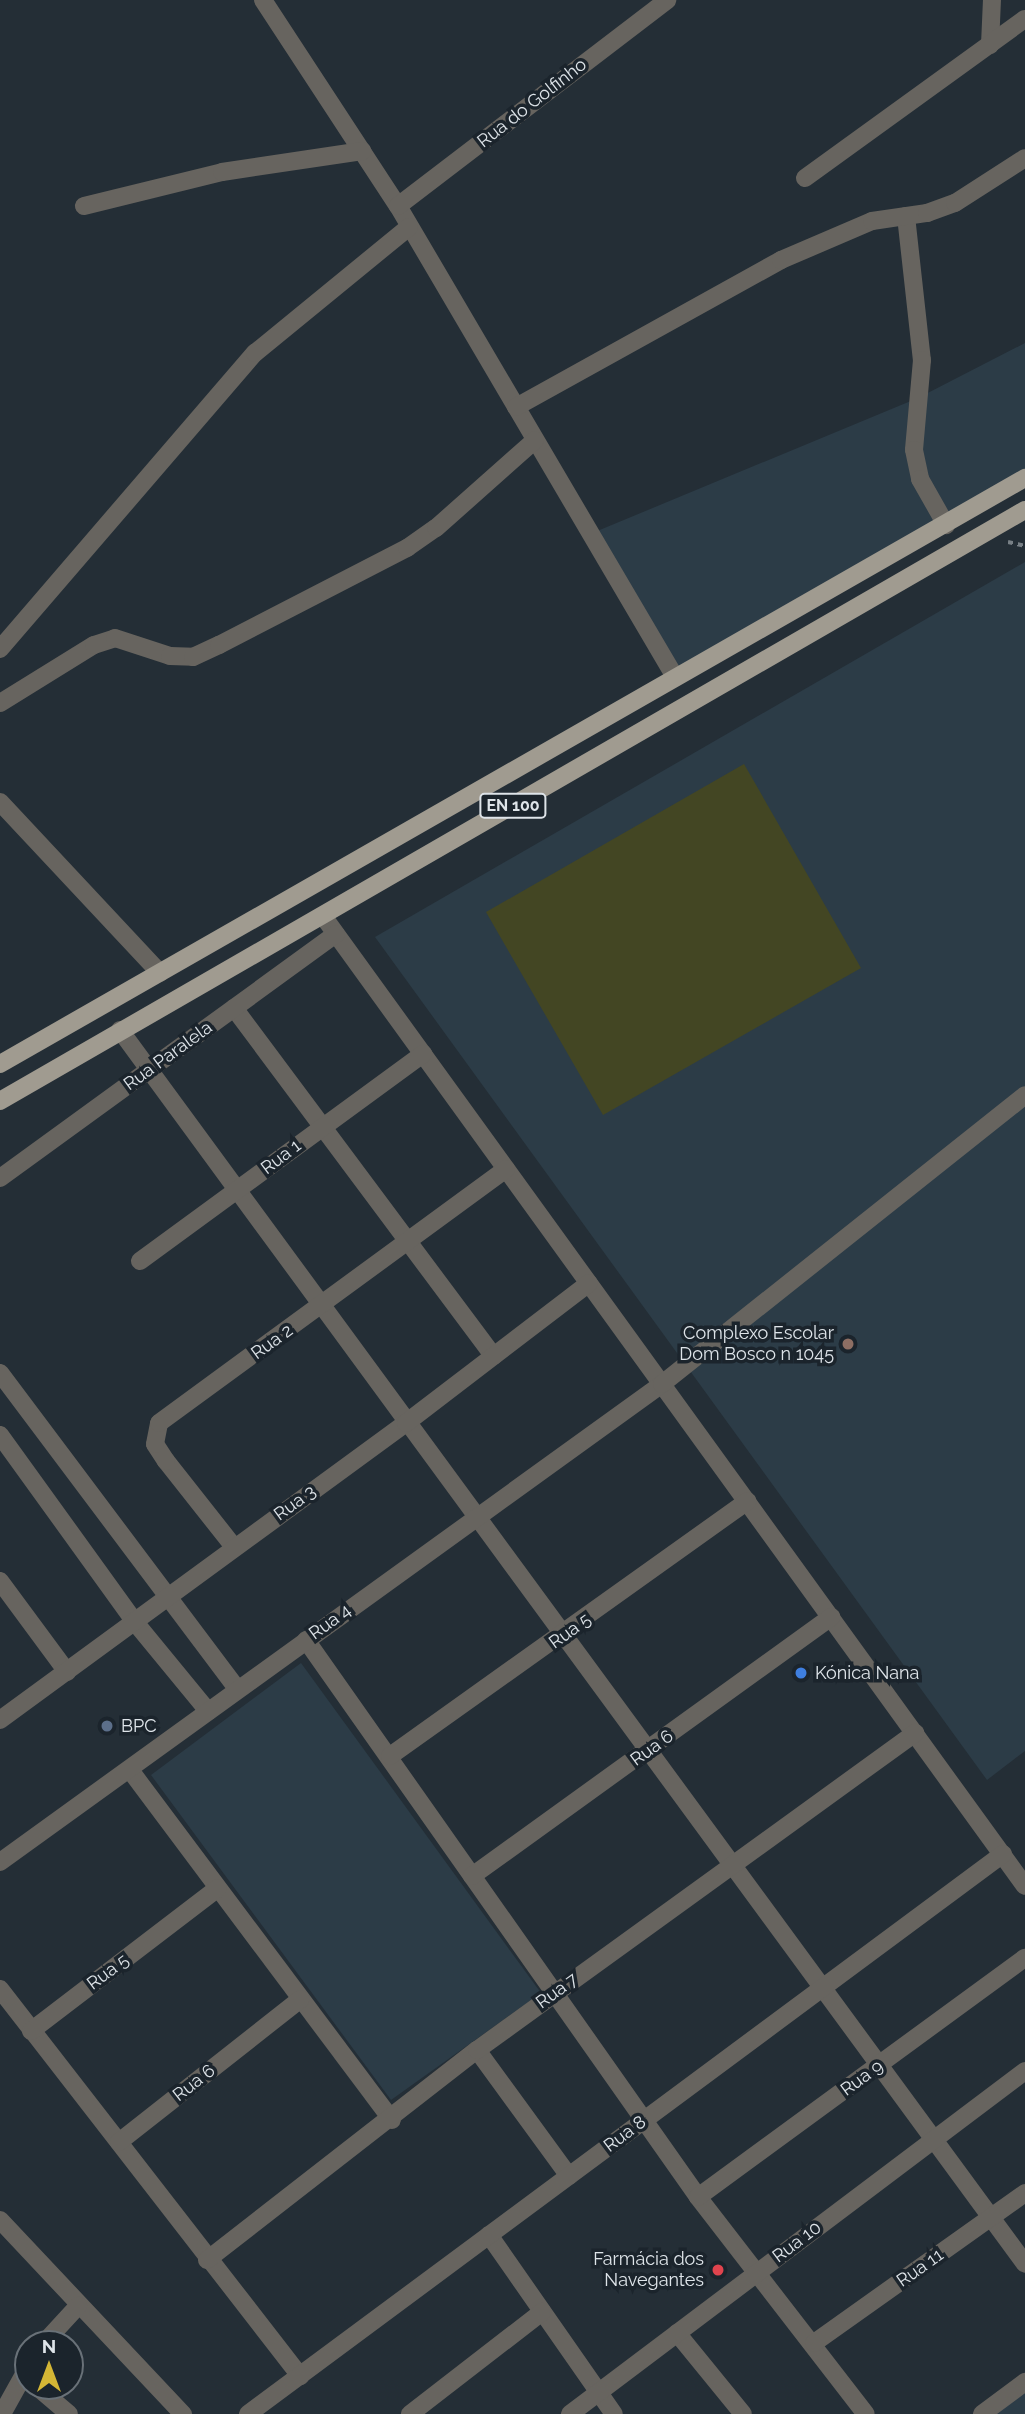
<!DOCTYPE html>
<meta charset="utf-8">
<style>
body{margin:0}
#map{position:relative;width:1025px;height:2414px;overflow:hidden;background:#242e36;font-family:Raleway,sans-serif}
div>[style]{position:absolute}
.built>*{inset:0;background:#2c3c47}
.green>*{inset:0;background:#434623}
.path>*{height:3.5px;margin-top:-1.75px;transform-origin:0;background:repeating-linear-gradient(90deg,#788086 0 5px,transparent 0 10px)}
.minor>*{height:18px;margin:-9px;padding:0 9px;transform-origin:9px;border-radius:9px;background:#67645f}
.major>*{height:18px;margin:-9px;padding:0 9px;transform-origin:9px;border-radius:9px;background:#a09b90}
.dots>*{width:19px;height:19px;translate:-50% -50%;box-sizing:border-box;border:4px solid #1b242c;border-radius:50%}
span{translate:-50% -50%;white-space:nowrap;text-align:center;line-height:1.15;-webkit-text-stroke:7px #1b242c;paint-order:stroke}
.shield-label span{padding:2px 5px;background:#1b242c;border:2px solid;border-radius:5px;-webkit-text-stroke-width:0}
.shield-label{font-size:16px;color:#dee4e9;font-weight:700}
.street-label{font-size:18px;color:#dee4e9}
.poi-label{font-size:18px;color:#dee4e9}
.right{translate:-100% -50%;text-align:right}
.left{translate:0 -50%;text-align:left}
.north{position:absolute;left:14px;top:2330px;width:70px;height:70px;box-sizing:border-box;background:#1b242c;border:2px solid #697178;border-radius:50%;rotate:0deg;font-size:19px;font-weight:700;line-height:28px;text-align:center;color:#dee4e9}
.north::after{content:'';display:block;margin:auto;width:24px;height:32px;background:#d4b635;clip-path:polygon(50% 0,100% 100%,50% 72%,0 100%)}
</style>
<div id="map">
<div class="built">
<div style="clip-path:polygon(1025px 343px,1025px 478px,675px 677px,590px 534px,918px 398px)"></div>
<div style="clip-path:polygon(1025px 562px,1025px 1751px,987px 1780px,375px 937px)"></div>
<div style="clip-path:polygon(301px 1663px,541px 1993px,391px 2100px,151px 1775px)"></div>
<div style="clip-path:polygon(1025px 2382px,1025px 2414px,982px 2414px)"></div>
</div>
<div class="green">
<div style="clip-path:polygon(744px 764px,861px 968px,603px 1115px,486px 912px)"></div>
</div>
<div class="path">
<div style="left:1008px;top:542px;width:17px;rotate:13deg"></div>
</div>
<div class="minor">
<div style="left:263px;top:0;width:246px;rotate:56.8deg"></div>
<div style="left:398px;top:206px;width:546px;rotate:59.54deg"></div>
<div style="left:990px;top:45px;width:45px;rotate:-87.5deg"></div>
<div style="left:805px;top:178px;width:271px;rotate:-35.9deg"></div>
<div style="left:84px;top:206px;width:142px;rotate:-13.8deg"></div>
<div style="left:222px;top:172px;width:142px;rotate:-8.5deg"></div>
<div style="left:398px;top:206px;width:339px;rotate:-37.4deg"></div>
<div style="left:906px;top:216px;width:145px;rotate:83.7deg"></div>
<div style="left:922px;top:360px;width:90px;rotate:95.1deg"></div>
<div style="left:914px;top:450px;width:30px;rotate:78deg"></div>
<div style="left:920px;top:479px;width:53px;rotate:60.5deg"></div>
<div style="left:516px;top:407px;width:303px;rotate:-29deg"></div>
<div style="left:781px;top:260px;width:99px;rotate:-23.2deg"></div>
<div style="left:872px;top:221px;width:56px;rotate:-8.3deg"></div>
<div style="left:927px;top:213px;width:30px;rotate:-20deg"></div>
<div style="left:955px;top:203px;width:83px;rotate:-32.7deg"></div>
<div style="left:0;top:649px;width:391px;rotate:-49.3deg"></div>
<div style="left:255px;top:353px;width:199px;rotate:-39.3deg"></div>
<div style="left:0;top:703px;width:110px;rotate:-31.7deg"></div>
<div style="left:94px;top:645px;width:22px;rotate:-18deg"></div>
<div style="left:115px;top:638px;width:58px;rotate:18.1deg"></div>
<div style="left:170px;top:656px;width:23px;rotate:2deg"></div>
<div style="left:193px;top:657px;width:29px;rotate:-25deg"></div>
<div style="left:219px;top:645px;width:212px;rotate:-27.3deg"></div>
<div style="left:407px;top:548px;width:35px;rotate:-35deg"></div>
<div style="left:436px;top:528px;width:132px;rotate:-41.6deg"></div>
<div style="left:0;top:802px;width:234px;rotate:46.9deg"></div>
<div style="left:323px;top:916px;width:1197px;rotate:54.11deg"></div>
<div style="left:234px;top:1008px;width:434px;rotate:53.3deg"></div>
<div style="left:120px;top:1030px;width:1530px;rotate:53.74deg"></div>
<div style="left:0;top:1178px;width:415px;rotate:-36deg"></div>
<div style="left:140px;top:1261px;width:351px;rotate:-36.2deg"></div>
<div style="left:0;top:1373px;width:396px;rotate:53.1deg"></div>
<div style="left:0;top:1435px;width:229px;rotate:54.2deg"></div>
<div style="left:134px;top:1621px;width:117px;rotate:50.6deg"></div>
<div style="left:234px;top:1547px;width:110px;rotate:-128.3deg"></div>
<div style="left:166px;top:1461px;width:20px;rotate:-123deg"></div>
<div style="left:155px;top:1444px;width:21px;rotate:-79deg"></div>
<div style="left:159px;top:1423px;width:430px;rotate:-36.2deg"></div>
<div style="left:0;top:1581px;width:113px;rotate:53.6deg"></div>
<div style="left:306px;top:1640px;width:681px;rotate:54.86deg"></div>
<div style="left:698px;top:2197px;width:274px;rotate:52.3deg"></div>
<div style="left:0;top:1720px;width:503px;rotate:-36.19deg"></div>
<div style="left:406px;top:1423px;width:230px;rotate:-37.4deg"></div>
<div style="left:390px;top:1756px;width:439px;rotate:-35.5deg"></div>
<div style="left:130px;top:1770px;width:437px;rotate:53.2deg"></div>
<div style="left:0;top:1862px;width:817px;rotate:-35.83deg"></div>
<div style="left:662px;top:1384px;width:464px;rotate:-38.5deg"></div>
<div style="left:472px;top:1876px;width:443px;rotate:-35.8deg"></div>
<div style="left:0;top:1989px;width:490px;rotate:52.2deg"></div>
<div style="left:31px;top:2031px;width:235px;rotate:-37.4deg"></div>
<div style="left:477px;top:2050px;width:156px;rotate:53.9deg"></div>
<div style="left:119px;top:2142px;width:231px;rotate:-38.2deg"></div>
<div style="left:698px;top:2197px;width:405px;rotate:-36.2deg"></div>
<div style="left:0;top:2220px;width:267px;rotate:46.7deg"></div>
<div style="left:489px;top:2235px;width:218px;rotate:55.1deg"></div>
<div style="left:207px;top:2260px;width:342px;rotate:-37.9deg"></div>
<div style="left:477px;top:2050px;width:541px;rotate:-35.89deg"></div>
<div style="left:677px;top:2333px;width:104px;rotate:50.8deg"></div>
<div style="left:814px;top:2343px;width:259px;rotate:-35.4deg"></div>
<div style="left:43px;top:2344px;width:52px;rotate:-47.4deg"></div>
<div style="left:36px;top:2386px;width:43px;rotate:40.3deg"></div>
<div style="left:2px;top:2414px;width:54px;rotate:-61deg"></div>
<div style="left:248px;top:2414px;width:940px;rotate:-36.57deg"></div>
<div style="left:410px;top:2414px;width:167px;rotate:-37.7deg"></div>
<div style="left:570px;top:2414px;width:570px;rotate:-37.01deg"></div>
<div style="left:982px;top:2414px;width:54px;rotate:-36.7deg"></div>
</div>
<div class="major">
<div style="left:0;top:1064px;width:1181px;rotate:-29.76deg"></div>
<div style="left:0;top:1101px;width:1183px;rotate:-29.97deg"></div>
</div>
<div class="dots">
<div style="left:848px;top:1344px;background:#8d6e63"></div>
<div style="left:801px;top:1673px;background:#3f7fe0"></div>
<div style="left:107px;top:1726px;background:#5c6f8a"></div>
<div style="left:718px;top:2270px;background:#e0444e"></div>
</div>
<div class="shield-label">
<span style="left:513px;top:806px">EN 100</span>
</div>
<div class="street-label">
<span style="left:532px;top:103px;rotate:-38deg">Rua do Golfinho</span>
<span style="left:168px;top:1056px;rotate:-36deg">Rua Paralela</span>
<span style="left:281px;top:1157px;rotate:-37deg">Rua 1</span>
<span style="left:272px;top:1342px;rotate:-36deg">Rua 2</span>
<span style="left:295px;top:1503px;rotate:-36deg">Rua 3</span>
<span style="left:330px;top:1622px;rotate:-36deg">Rua 4</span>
<span style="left:570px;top:1631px;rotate:-36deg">Rua 5</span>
<span style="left:652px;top:1748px;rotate:-36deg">Rua 6</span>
<span style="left:108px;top:1972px;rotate:-37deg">Rua 5</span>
<span style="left:557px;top:1991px;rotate:-36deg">Rua 7</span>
<span style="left:862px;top:2078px;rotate:-36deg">Rua 9</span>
<span style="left:194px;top:2083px;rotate:-38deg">Rua 6</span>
<span style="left:625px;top:2134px;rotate:-37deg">Rua 8</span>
<span style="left:797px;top:2242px;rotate:-37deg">Rua 10</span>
<span style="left:920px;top:2268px;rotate:-35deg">Rua 11</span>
</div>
<div class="poi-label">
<span class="right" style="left:834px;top:1344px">Complexo Escolar<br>Dom Bosco n 1045</span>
<span class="left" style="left:815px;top:1673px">Kónica Nana</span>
<span class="left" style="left:121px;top:1726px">BPC</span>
<span class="right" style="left:704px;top:2270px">Farmácia dos<br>Navegantes</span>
</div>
<div class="north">N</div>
</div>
